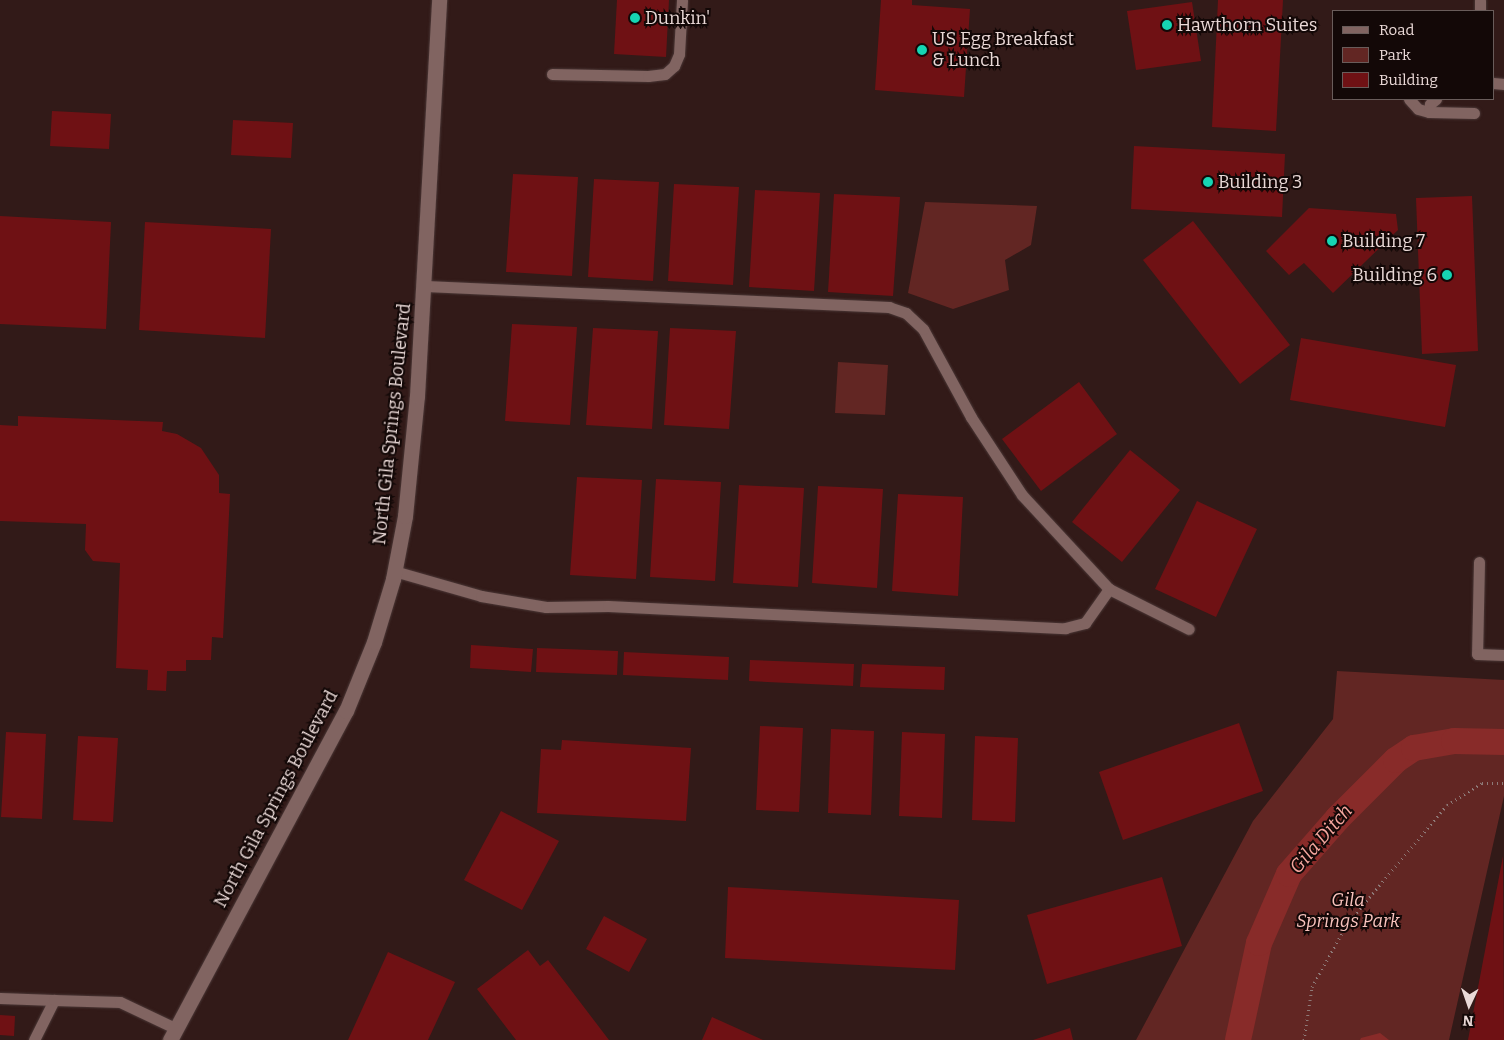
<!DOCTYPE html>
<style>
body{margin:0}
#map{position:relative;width:1504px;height:1040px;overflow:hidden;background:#321a18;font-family:Bitter,serif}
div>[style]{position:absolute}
.green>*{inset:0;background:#622623}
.water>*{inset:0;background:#882b29}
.canal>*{height:26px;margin:-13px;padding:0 13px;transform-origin:13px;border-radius:13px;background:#882b29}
.building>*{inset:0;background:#6f1114}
.path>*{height:3px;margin-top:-1.5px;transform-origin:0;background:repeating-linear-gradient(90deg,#8e7a78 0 1px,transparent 0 5px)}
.roads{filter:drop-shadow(0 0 1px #4b3837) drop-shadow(0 0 1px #4b3837)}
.service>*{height:11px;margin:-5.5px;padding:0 5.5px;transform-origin:5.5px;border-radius:5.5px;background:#816461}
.tertiary>*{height:15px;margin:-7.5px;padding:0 7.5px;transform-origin:7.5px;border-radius:7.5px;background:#816461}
.dots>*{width:14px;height:14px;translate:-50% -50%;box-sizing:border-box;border:2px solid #130807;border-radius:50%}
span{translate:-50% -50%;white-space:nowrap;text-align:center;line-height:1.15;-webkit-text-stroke:4px #130807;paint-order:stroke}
.poi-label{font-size:18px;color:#ead9d7}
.left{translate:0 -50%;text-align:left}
.right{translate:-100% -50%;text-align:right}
.street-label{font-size:18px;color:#ead9d7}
.park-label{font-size:18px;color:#fac4be;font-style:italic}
.water-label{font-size:19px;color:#f5a79f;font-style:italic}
.legend{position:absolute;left:1332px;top:10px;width:162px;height:90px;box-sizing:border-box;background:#130807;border:1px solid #695c5a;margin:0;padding:6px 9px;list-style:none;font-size:15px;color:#ead9d7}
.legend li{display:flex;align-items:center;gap:10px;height:25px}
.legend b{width:25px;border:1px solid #695c5a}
.north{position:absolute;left:1444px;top:980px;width:50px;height:50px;-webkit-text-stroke:4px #130807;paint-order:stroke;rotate:183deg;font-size:14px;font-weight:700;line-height:20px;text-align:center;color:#ead9d7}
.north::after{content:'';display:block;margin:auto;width:18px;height:22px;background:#ead9d7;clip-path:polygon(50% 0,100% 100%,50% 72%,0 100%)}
</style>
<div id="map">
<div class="green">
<div style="clip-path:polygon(925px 202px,1037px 206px,1031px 245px,1005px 260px,1009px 290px,953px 309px,908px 293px)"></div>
<div style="clip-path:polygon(838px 362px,888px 365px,885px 415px,835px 413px)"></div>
<div style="clip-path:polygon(1337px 671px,1504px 680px,1504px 796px,1449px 1040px,1136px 1040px,1253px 821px,1333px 719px)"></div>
</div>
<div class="water">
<div style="clip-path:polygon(1380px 1033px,1389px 1040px,1360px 1040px,1361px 1038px)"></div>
</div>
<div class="canal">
<div style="left:1238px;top:1040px;width:99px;rotate:-77.8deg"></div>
<div style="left:1259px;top:943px;width:75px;rotate:-66.5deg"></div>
<div style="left:1289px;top:874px;width:74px;rotate:-48.8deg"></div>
<div style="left:1338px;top:818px;width:82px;rotate:-45deg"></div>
<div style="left:1396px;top:760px;width:22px;rotate:-34deg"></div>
<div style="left:1414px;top:748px;width:41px;rotate:-9.9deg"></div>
<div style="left:1454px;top:741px;width:50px;rotate:1.1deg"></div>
</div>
<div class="building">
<div style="clip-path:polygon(617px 0,669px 0,666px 57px,614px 54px)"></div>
<div style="clip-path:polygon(881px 0,912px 0,912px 5px,970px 9px,964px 97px,875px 90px)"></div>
<div style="clip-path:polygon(1218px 0,1283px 0,1276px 131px,1212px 127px)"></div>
<div style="clip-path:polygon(1192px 2px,1201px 61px,1136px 70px,1127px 11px)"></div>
<div style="clip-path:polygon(52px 111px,111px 114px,109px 149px,50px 146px)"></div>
<div style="clip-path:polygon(233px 120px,293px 123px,291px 158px,231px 155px)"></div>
<div style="clip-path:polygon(1134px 146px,1285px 154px,1282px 217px,1131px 209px)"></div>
<div style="clip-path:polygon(513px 174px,578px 177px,572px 276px,506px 272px)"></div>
<div style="clip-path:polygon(594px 179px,659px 182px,653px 281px,588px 277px)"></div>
<div style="clip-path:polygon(674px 184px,739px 187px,733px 285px,668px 281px)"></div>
<div style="clip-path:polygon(755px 190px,820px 193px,814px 291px,749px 287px)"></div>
<div style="clip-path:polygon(834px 194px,900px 197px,893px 296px,828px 292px)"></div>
<div style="clip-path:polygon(1472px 196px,1478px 351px,1422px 354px,1416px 198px)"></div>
<div style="clip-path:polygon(1309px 208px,1396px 214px,1398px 230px,1333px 293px,1304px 263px,1289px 275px,1266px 251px)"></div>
<div style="clip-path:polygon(0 216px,111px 222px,106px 329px,0 324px)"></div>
<div style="clip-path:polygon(1193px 221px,1290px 345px,1240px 384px,1143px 260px)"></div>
<div style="clip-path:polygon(145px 222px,271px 229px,265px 338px,139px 330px)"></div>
<div style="clip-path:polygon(512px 324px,577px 327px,570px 425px,505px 421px)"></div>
<div style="clip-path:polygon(593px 328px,658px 331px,652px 429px,586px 425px)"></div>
<div style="clip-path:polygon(670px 328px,736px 331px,729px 429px,664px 425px)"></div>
<div style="clip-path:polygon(1301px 338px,1456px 365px,1445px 427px,1290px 400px)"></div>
<div style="clip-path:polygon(1079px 382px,1117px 434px,1041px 491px,1002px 439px)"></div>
<div style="clip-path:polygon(18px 416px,163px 422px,162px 431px,177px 434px,201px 448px,219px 475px,219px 493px,230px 494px,223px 638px,212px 637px,211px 660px,186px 660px,186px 671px,167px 671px,166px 691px,147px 690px,148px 670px,116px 668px,120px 563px,93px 561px,85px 550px,86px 524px,0 521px,0 425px,18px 426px)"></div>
<div style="clip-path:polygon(1130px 450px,1180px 490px,1122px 562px,1072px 522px)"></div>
<div style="clip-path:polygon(577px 477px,642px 480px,636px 579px,570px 575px)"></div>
<div style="clip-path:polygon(656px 479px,721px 482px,715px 581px,650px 577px)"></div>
<div style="clip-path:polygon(739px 485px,804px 488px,798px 587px,733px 583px)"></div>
<div style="clip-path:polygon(818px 486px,883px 489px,877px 588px,812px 583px)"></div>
<div style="clip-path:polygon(898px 494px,963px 497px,958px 596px,892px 591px)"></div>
<div style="clip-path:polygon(1197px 501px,1257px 529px,1216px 617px,1155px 589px)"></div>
<div style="clip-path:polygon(471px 645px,533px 649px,531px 672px,470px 668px)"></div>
<div style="clip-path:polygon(537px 648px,618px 651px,617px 675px,536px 672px)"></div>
<div style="clip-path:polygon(624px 652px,729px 657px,728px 680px,623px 675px)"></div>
<div style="clip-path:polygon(750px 660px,854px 664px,853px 686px,749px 681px)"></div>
<div style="clip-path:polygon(862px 664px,945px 667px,944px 690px,860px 687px)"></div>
<div style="clip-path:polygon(1239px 723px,1263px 791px,1123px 840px,1099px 772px)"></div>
<div style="clip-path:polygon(760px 726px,803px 728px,799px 812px,756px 810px)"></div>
<div style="clip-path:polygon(831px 729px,874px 731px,871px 815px,828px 813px)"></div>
<div style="clip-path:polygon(6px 732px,46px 734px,42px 819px,1px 817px)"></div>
<div style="clip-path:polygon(902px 732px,945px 734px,942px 818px,899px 816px)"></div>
<div style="clip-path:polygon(78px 736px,118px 738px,113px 822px,73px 820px)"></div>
<div style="clip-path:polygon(975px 736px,1018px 738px,1015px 822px,972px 820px)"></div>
<div style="clip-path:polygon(562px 740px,691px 748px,686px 821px,537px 813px,541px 749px,561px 750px)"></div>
<div style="clip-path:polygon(501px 811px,559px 841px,522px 910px,464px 880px)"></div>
<div style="clip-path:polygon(1503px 856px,1504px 1040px,1468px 1040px)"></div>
<div style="clip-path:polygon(1162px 877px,1182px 946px,1047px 984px,1027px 915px)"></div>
<div style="clip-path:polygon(728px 887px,959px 900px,955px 970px,725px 958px)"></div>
<div style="clip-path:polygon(604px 916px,647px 939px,629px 972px,586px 949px)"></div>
<div style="clip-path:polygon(528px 950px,540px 966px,548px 960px,609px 1040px,516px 1040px,477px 989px)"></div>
<div style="clip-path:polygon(388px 952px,455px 982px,428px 1040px,348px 1040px)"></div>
<div style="clip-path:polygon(0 1015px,15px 1016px,14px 1036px,0 1035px)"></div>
<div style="clip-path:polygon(712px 1017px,763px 1040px,702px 1040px)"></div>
<div style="clip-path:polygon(1070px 1028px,1073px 1040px,1033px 1040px)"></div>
</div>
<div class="path">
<div style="left:1304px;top:1040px;width:54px;rotate:-81.4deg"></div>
<div style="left:1312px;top:987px;width:72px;rotate:-60.9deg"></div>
<div style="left:1347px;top:924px;width:155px;rotate:-50deg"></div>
<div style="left:1447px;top:805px;width:41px;rotate:-32.2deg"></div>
<div style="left:1482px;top:783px;width:22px"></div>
</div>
<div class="roads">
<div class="service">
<div style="left:1480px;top:11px;width:11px;rotate:-90deg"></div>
<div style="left:552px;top:74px;width:96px;rotate:1.2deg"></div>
<div style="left:648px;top:76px;width:17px;rotate:-7deg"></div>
<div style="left:665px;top:74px;width:12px;rotate:-42deg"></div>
<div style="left:674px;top:66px;width:13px;rotate:-67deg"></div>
<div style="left:679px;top:54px;width:54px;rotate:-86.8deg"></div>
<div style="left:1493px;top:83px;width:11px;rotate:5deg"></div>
<div style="left:1409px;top:99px;width:13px;rotate:48deg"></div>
<div style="left:1418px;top:109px;width:11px;rotate:15deg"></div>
<div style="left:1436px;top:99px;width:8px;rotate:140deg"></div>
<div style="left:1430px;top:104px;width:8px;rotate:97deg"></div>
<div style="left:1429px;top:112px;width:45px;rotate:1.3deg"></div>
<div style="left:1479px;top:562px;width:92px;rotate:91.2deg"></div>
<div style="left:1477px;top:654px;width:27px;rotate:2deg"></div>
<div style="left:394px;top:571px;width:91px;rotate:16deg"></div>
<div style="left:481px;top:596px;width:66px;rotate:9.6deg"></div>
<div style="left:546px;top:607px;width:62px;rotate:-0.9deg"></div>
<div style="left:608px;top:606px;width:458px;rotate:2.8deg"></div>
<div style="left:1065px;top:628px;width:21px;rotate:-14deg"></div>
<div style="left:1085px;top:623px;width:42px;rotate:-54.8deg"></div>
<div style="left:1109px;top:589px;width:128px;rotate:-132.8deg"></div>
<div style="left:1022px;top:495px;width:93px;rotate:-123.2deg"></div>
<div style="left:971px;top:417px;width:100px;rotate:-118.6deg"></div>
<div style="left:923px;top:329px;width:23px;rotate:-137deg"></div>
<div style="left:906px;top:313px;width:18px;rotate:-161deg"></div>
<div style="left:889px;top:307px;width:464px;rotate:-177.4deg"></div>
<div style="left:1109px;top:589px;width:89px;rotate:26.6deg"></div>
<div style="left:0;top:998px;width:54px;rotate:2.1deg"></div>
<div style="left:34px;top:1040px;width:45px;rotate:-63.4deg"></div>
<div style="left:54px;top:1000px;width:66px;rotate:1.7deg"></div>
<div style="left:120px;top:1002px;width:63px;rotate:25.3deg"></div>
</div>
<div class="tertiary">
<div style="left:170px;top:1040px;width:373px;rotate:-61.9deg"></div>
<div style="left:346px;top:711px;width:74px;rotate:-67.9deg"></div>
<div style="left:374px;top:642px;width:66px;rotate:-73.2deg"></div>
<div style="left:393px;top:579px;width:64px;rotate:-79.2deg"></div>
<div style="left:405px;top:516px;width:121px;rotate:-84.3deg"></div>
<div style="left:417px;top:396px;width:397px;rotate:-86.8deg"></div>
</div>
</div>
<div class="dots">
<div style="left:635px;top:18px;background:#16d5b3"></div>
<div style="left:1167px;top:25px;background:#16d5b3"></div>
<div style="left:922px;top:50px;background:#16d5b3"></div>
<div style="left:1208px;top:182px;background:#16d5b3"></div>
<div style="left:1332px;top:241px;background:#16d5b3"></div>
<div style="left:1447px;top:275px;background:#16d5b3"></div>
</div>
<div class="poi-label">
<span class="left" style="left:645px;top:18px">Dunkin'</span>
<span class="left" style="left:1177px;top:25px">Hawthorn Suites</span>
<span class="left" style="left:932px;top:50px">US Egg Breakfast<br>&amp; Lunch</span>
<span class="left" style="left:1218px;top:182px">Building 3</span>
<span class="left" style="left:1342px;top:241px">Building 7</span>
<span class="right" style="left:1437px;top:275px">Building 6</span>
</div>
<div class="street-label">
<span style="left:392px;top:424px;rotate:-84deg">North Gila Springs Boulevard</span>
<span style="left:276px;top:799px;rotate:-62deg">North Gila Springs Boulevard</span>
</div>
<div class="park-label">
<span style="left:1348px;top:911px">Gila<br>Springs Park</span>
</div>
<div class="water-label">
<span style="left:1321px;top:839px;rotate:-49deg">Gila Ditch</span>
</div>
<ul class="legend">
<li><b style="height:6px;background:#816461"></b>Road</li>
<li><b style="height:14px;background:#622623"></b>Park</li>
<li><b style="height:14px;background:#6f1114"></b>Building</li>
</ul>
<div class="north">N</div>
</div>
